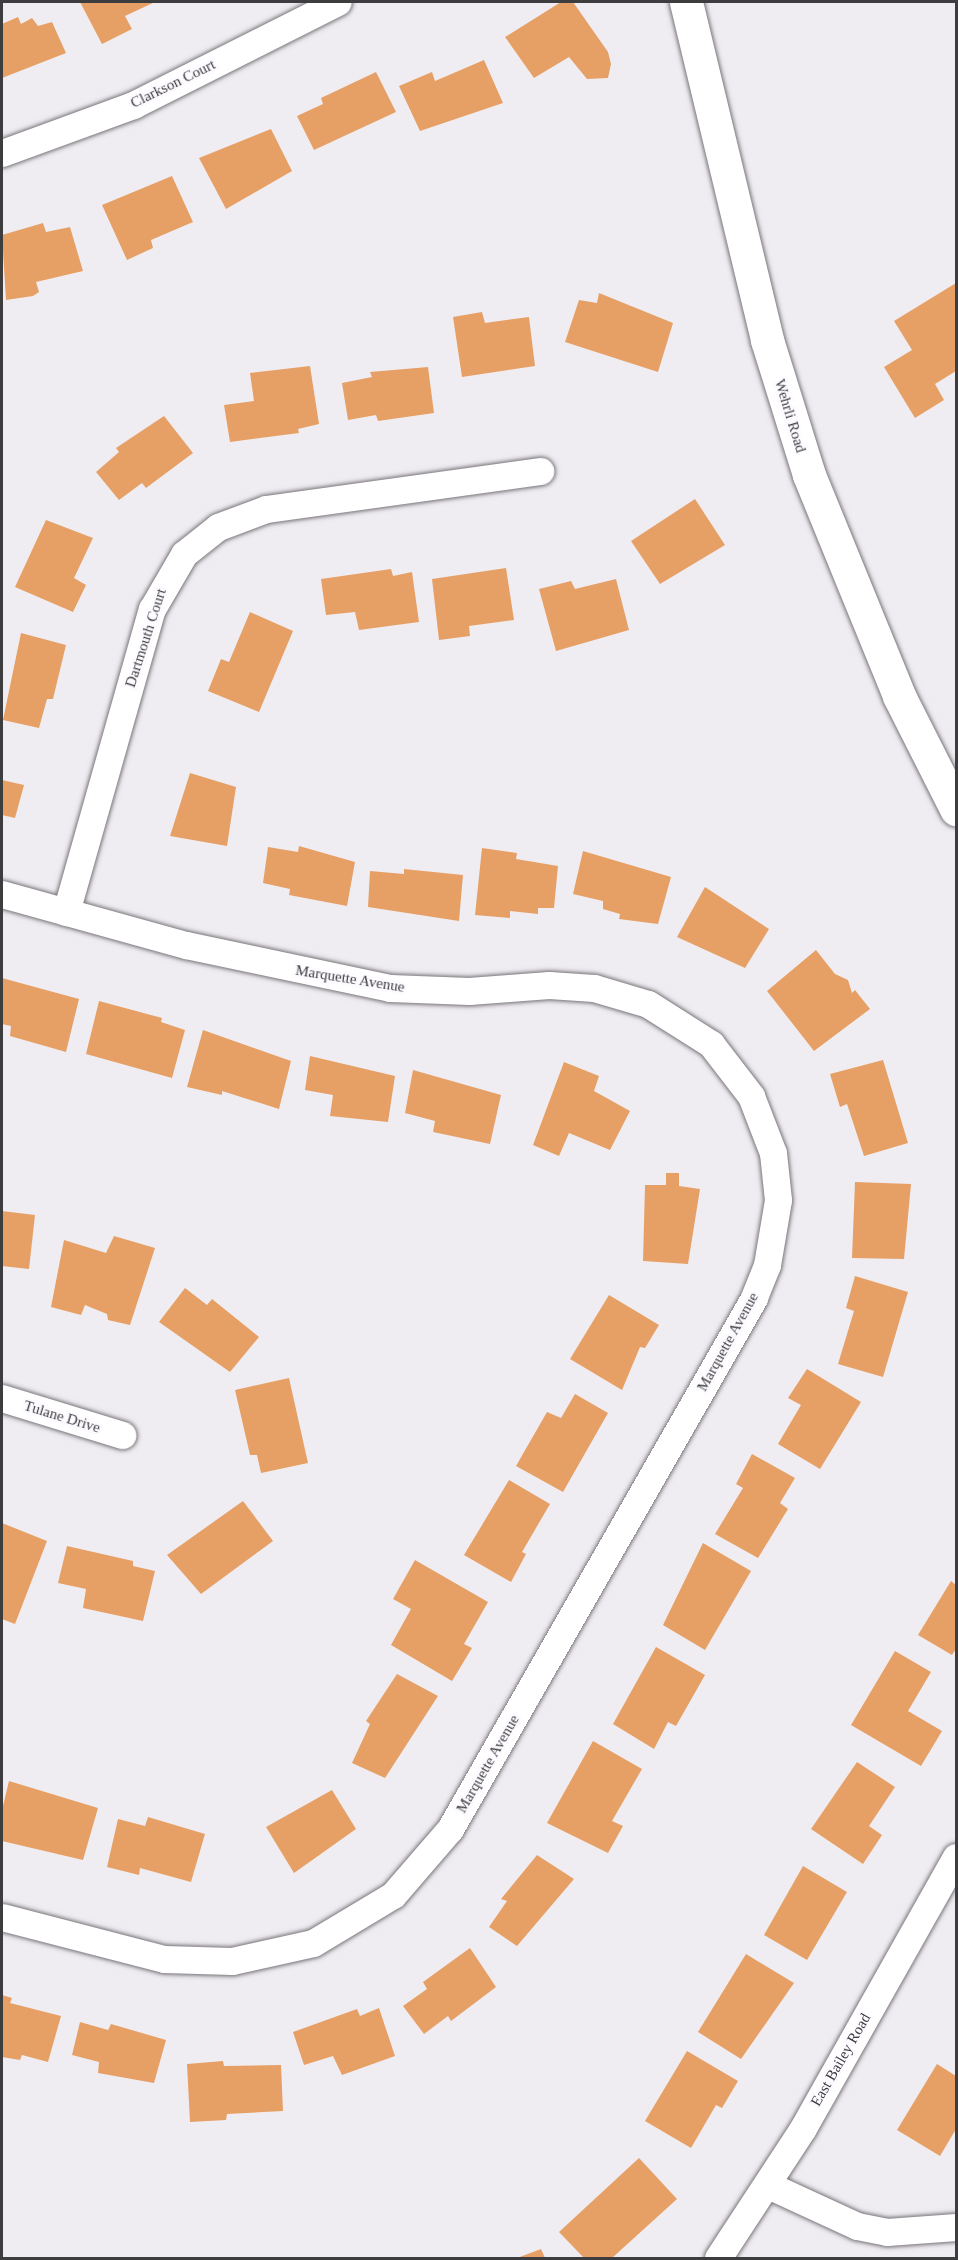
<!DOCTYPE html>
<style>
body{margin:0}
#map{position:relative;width:958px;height:2260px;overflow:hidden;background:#f0edf2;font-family:"Times New Roman",serif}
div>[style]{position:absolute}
.building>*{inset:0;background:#e6a065}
.roads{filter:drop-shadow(0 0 2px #79767b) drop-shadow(0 0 2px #79767b)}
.minor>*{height:27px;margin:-13.5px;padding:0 13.5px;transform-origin:13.5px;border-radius:13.5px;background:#fff}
.tertiary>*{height:33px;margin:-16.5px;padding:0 16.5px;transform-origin:16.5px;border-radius:16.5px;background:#fff}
span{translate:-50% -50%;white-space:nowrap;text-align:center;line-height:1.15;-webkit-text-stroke:6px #fdfbff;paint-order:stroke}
.street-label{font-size:15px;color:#3d3c3e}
.frame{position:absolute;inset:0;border:3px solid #3d3c3e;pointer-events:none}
</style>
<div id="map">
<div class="building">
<div style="clip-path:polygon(80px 2px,155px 2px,125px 16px,132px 29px,102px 44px)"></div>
<div style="clip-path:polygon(561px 2px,573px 2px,608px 52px,611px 64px,608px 78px,587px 79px,569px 57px,534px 78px,505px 37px)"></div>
<div style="clip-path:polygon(18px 17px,21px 24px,32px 18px,38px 26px,52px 22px,66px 53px,2px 78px,2px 24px)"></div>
<div style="clip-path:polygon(484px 60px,503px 103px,420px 131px,399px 86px,432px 72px,435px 81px)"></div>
<div style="clip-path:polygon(376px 72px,396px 112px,314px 150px,297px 116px,323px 104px,321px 98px)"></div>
<div style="clip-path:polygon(271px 129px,292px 171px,226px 209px,199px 158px)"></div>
<div style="clip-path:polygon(172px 176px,193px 222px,151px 240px,153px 248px,127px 260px,102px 205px)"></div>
<div style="clip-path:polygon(43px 223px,46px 232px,70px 227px,83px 271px,36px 282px,39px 292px,33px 296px,6px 300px,2px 235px)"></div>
<div style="clip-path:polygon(956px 283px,956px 371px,935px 384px,944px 400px,915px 418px,884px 367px,912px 350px,894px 321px)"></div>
<div style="clip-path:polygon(599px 293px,673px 323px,658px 372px,565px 342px,579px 300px,597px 303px)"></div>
<div style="clip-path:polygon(482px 312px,485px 323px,529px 317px,535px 366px,462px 377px,453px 317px)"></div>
<div style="clip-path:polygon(310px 366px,319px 424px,298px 429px,299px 433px,230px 442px,224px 405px,254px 401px,250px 373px)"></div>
<div style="clip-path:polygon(428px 367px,434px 413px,378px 421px,376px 415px,348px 420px,342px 383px,372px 377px,370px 372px)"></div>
<div style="clip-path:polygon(164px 416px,193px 453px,146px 488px,142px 483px,119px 500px,96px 472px,119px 452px,116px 448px)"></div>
<div style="clip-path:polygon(695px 499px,725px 545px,660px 584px,631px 541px)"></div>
<div style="clip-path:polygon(46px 520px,93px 538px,74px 578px,86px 585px,73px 612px,15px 587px)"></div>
<div style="clip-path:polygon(506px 568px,514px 620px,469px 626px,470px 636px,439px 640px,432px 579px)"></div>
<div style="clip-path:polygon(391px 569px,393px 576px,412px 572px,419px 622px,359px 630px,355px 612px,326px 615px,321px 579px)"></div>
<div style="clip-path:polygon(616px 579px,629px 630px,556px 651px,539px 589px,571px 581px,575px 589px)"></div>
<div style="clip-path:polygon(250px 612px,293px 631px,259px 712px,208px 691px,221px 659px,229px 662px)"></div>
<div style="clip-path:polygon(21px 633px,66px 645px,53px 699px,47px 699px,39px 728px,3px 720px)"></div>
<div style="clip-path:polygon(190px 773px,236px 787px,227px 846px,170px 836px)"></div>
<div style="clip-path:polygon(2px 780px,24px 785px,15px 818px,2px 815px)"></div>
<div style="clip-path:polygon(299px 846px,355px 862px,347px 906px,289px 895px,290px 889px,263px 883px,268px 847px,298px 852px)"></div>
<div style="clip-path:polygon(482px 848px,517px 853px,516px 859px,558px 866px,554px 908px,538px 908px,538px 914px,510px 911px,510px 918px,475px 915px)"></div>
<div style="clip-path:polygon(583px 851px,671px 877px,658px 924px,619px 919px,620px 914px,603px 909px,603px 901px,573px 894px)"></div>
<div style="clip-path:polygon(404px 869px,463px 875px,459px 921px,368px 907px,370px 871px,404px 874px)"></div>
<div style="clip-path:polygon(705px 887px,769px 929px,745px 968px,677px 937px)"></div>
<div style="clip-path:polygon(816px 950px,835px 974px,848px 980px,852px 993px,855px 990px,870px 1009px,814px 1051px,767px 991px)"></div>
<div style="clip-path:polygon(2px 978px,79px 999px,66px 1052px,10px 1036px,11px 1026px,2px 1024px)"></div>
<div style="clip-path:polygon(99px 1001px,162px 1018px,161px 1022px,185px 1030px,172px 1078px,86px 1054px)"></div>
<div style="clip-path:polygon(203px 1030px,291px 1061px,279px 1109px,222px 1091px,222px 1095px,187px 1087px)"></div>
<div style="clip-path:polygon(310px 1056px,395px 1076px,388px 1122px,330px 1116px,333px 1095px,305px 1090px)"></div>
<div style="clip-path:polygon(883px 1060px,908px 1143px,864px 1156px,847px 1104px,840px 1107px,830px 1074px)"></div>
<div style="clip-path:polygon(564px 1062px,599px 1076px,594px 1091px,630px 1111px,610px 1150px,569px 1133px,559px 1156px,533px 1145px)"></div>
<div style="clip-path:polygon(413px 1070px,501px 1095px,490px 1144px,433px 1132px,435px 1121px,405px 1113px)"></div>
<div style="clip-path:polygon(666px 1173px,679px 1173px,679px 1186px,700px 1189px,688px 1264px,643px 1261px,645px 1185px,666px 1185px)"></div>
<div style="clip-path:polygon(855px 1182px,911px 1184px,904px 1259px,852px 1258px)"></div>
<div style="clip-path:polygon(2px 1211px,35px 1215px,29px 1269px,2px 1266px)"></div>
<div style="clip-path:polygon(114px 1236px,155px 1248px,130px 1325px,108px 1320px,107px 1314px,85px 1305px,81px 1315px,51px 1307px,64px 1240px,106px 1253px)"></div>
<div style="clip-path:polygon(855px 1276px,908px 1292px,883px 1377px,838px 1364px,854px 1311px,846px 1308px)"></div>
<div style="clip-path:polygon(185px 1288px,207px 1305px,212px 1299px,259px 1337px,230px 1372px,159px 1322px)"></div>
<div style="clip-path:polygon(609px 1295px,659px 1325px,645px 1348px,640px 1347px,622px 1390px,570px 1359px)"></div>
<div style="clip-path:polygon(807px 1369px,861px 1402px,820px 1469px,778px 1444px,801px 1405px,788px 1398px)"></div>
<div style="clip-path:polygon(289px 1378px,308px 1463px,261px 1473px,257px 1455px,250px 1455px,235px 1390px)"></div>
<div style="clip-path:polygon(575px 1394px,608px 1413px,563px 1492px,516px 1466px,547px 1412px,561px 1418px)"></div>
<div style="clip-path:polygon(752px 1454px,795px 1478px,780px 1503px,788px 1509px,758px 1558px,715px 1534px,743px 1488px,736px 1484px)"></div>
<div style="clip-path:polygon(509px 1480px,550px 1504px,522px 1552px,526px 1554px,511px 1582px,464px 1555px)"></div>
<div style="clip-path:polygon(243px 1501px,273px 1541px,201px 1594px,167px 1555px)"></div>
<div style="clip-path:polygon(2px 1523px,47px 1541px,15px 1624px,2px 1619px)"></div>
<div style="clip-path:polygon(703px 1543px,751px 1571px,705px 1650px,663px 1625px)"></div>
<div style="clip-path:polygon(67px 1546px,133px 1561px,133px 1566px,155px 1571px,143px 1621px,83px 1608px,86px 1589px,58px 1583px)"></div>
<div style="clip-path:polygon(415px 1560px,488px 1602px,464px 1644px,472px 1648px,452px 1681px,391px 1645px,411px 1609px,393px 1599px)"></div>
<div style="clip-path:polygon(951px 1581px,956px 1585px,956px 1649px,952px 1655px,918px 1635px)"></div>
<div style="clip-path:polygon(656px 1647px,705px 1675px,676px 1726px,668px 1722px,654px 1749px,613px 1724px)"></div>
<div style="clip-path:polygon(895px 1651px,931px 1672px,908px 1711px,942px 1731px,921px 1766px,851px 1725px)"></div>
<div style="clip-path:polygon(397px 1674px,438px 1696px,385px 1778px,352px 1763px,370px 1724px,366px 1721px)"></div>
<div style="clip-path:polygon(593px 1741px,642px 1769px,612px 1821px,623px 1826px,608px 1853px,547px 1823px)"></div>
<div style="clip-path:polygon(857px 1762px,895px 1787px,869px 1826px,882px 1835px,863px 1864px,811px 1829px)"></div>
<div style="clip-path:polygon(9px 1781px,98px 1808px,83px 1860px,2px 1841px,2px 1810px)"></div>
<div style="clip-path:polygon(332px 1790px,356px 1829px,294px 1873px,266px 1827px)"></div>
<div style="clip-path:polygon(148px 1817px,205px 1834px,191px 1882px,140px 1868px,139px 1875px,107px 1867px,118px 1819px,145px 1826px)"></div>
<div style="clip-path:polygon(537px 1855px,574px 1879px,517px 1946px,489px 1927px,507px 1901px,501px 1899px)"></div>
<div style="clip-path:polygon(803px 1866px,847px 1892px,807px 1960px,764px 1935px)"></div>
<div style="clip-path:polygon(470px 1948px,496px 1987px,451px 2021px,448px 2016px,424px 2034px,403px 2006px,427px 1989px,423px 1982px)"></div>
<div style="clip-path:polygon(746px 1954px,794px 1983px,741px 2059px,698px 2032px)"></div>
<div style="clip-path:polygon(2px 1995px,12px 1998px,10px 2003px,61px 2016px,48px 2062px,22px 2055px,20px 2060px,2px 2057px)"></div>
<div style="clip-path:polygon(379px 2008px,395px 2056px,342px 2075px,333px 2056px,304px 2065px,293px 2032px,357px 2009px,360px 2016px)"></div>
<div style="clip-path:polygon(80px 2022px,108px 2030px,111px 2024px,166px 2040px,154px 2083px,98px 2073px,99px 2062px,72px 2055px)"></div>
<div style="clip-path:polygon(687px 2051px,738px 2081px,722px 2108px,716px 2105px,691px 2148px,645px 2121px)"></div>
<div style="clip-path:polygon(223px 2061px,224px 2066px,281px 2065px,283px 2111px,227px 2114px,226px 2120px,190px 2122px,187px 2064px)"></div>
<div style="clip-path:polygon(937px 2064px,956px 2076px,956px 2129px,940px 2156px,897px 2130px)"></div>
<div style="clip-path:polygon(639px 2158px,677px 2199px,612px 2258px,584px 2258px,559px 2232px)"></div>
<div style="clip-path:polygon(541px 2249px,545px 2258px,517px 2258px)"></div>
</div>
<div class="roads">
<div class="minor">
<div style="left:2px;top:153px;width:140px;rotate:-20.1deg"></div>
<div style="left:133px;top:105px;width:229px;rotate:-26.7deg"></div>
<div style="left:2px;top:894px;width:191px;rotate:15.5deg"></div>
<div style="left:186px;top:945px;width:208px;rotate:11.9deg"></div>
<div style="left:390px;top:988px;width:79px;rotate:2.2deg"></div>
<div style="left:469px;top:991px;width:80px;rotate:-4.3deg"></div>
<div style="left:549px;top:985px;width:45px;rotate:3.8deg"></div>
<div style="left:594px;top:988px;width:56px;rotate:16.5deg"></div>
<div style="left:648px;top:1004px;width:75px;rotate:32.4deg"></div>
<div style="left:711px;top:1044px;width:66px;rotate:52.4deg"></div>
<div style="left:751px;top:1096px;width:61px;rotate:68.9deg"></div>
<div style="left:773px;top:1153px;width:47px;rotate:83.9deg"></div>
<div style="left:778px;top:1200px;width:66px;rotate:99.6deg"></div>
<div style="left:767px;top:1265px;width:35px;rotate:112deg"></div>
<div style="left:754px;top:1298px;width:612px;rotate:119.79deg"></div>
<div style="left:450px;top:1829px;width:87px;rotate:130.8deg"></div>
<div style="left:393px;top:1895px;width:93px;rotate:149deg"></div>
<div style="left:313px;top:1943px;width:83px;rotate:167.5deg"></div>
<div style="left:232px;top:1961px;width:68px;rotate:-178.3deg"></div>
<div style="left:164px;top:1959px;width:167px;rotate:-165.5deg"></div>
<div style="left:66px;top:912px;width:315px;rotate:-74.2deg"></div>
<div style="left:152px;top:609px;width:64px;rotate:-59.8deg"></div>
<div style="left:184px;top:554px;width:43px;rotate:-38.5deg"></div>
<div style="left:218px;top:527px;width:51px;rotate:-20.6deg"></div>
<div style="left:266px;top:509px;width:277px;rotate:-7.9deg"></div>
<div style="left:2px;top:1398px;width:126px;rotate:17.1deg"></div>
<div style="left:768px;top:2185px;width:98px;rotate:24.7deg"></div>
<div style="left:857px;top:2226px;width:31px;rotate:11deg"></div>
<div style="left:887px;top:2232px;width:69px;rotate:-4.1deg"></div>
<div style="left:718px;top:2258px;width:155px;rotate:-56.8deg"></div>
<div style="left:803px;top:2128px;width:311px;rotate:-60.6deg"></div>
</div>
<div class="tertiary">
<div style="left:686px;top:2px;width:348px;rotate:76.5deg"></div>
<div style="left:767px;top:340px;width:141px;rotate:72.7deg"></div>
<div style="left:809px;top:475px;width:239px;rotate:67.8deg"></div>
<div style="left:899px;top:696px;width:127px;rotate:63.2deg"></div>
</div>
</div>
<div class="street-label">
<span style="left:173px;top:84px;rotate:-26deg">Clarkson Court</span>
<span style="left:790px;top:416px;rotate:73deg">Wehrli Road</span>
<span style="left:146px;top:638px;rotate:-72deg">Dartmouth Court</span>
<span style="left:350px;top:979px;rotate:9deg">Marquette Avenue</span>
<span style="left:728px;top:1342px;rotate:-61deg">Marquette Avenue</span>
<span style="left:62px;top:1417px;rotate:17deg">Tulane Drive</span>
<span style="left:488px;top:1764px;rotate:-60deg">Marquette Avenue</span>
<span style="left:841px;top:2060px;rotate:-60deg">East Bailey Road</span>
</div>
<div class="frame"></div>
</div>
